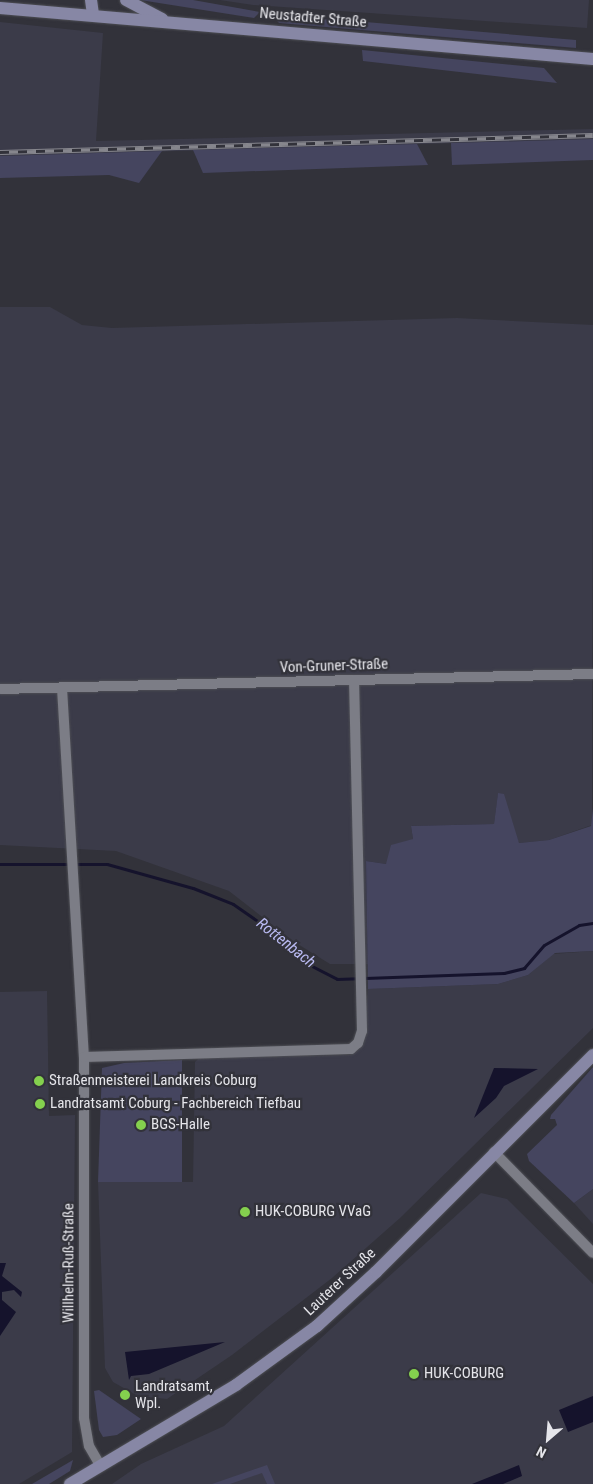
<!DOCTYPE html>
<meta charset="utf-8">
<style>
body{margin:0}
#map{position:relative;width:593px;height:1484px;overflow:hidden;background:#32323a;font-family:"Roboto Condensed",sans-serif}
div>[style]{position:absolute}
.built>*{inset:0;background:#3b3b49}
.green>*{inset:0;background:#45455f}
.water>*{inset:0;background:#15132c}
.stream>*{height:3px;margin:-1.5px;padding:0 1.5px;transform-origin:1.5px;border-radius:1.5px;background:#15132c}
.roads{filter:drop-shadow(0 0 1px #4e4f55) drop-shadow(0 0 1px #4e4f55)}
.street>*{height:10px;margin:-5px;padding:0 5px;transform-origin:5px;border-radius:5px;background:#7c7d86}
.secondary>*{height:12px;margin:-6px;padding:0 6px;transform-origin:6px;border-radius:6px;background:#8787a5}
.rail>*{height:5px;margin-top:-2.5px;transform-origin:0;background:repeating-linear-gradient(90deg,#32323a 0 9px,#86868d 0 18px);box-sizing:border-box;border-block:1px solid #86868d}
.dots>*{width:14px;height:14px;translate:-50% -50%;box-sizing:border-box;border:2px solid #32323a;border-radius:50%}
span{translate:-50% -50%;white-space:nowrap;text-align:center;line-height:1.15;-webkit-text-stroke:4.5px #32323a;paint-order:stroke}
.street-label{font-size:15px;color:#e5e5ea}
.poi-label{font-size:15px;color:#e5e5ea}
.left{translate:0 -50%;text-align:left}
.water-label{font-size:16px;color:#b9baf1;font-style:italic}
.north{position:absolute;left:523px;top:1414px;width:50px;height:50px;-webkit-text-stroke:4px #32323a;paint-order:stroke;rotate:207deg;font-size:14px;font-weight:700;line-height:20px;text-align:center;color:#e5e5ea}
.north::after{content:'';display:block;margin:auto;width:18px;height:22px;background:#e5e5ea;clip-path:polygon(50% 0,100% 100%,50% 72%,0 100%)}
</style>
<div id="map">
<div class="built">
<div style="clip-path:polygon(220px 0,589px 0,587px 28px,253px 5px)"></div>
<div style="clip-path:polygon(0 22px,103px 33px,96px 141px,593px 129px,593px 139px,0 156px)"></div>
<div style="clip-path:polygon(0 307px,50px 307px,82px 325px,112px 328px,457px 318px,593px 325px,592px 825px,549px 840px,519px 843px,498px 794px,494px 824px,411px 826px,413px 839px,386px 864px,366px 861px,368px 964px,330px 964px,293px 941px,229px 891px,116px 851px,0 845px)"></div>
<div style="clip-path:polygon(593px 951px,593px 1028px,400px 1218px,332px 1278px,232px 1355px,167px 1399px,138px 1396px,113px 1382px,105px 1368px,98px 1182px,193px 1182px,195px 1062px,200px 1057px,350px 1055px,364px 1043px,368px 989px,498px 984px,528px 975px,553px 954px)"></div>
<div style="clip-path:polygon(47px 991px,49px 1116px,75px 1115px,72px 1452px,19px 1484px,0 1484px,0 992px)"></div>
<div style="clip-path:polygon(593px 1189px,593px 1224px,574px 1203px)"></div>
<div style="clip-path:polygon(481px 1193px,507px 1199px,593px 1284px,593px 1484px,112px 1484px,141px 1464px,224px 1426px)"></div>
</div>
<div class="green">
<div style="clip-path:polygon(140px 0,193px 0,260px 12px,254px 18px)"></div>
<div style="clip-path:polygon(271px 14px,576px 40px,576px 48px,279px 23px)"></div>
<div style="clip-path:polygon(362px 50px,544px 68px,557px 83px,363px 61px)"></div>
<div style="clip-path:polygon(593px 139px,593px 160px,452px 165px,451px 143px)"></div>
<div style="clip-path:polygon(417px 144px,428px 165px,203px 173px,193px 150px)"></div>
<div style="clip-path:polygon(162px 151px,139px 183px,109px 175px,0 178px,0 156px)"></div>
<div style="clip-path:polygon(498px 793px,504px 794px,519px 843px,549px 840px,591px 826px,593px 808px,593px 951px,555px 953px,528px 975px,498px 984px,368px 989px,366px 861px,386px 864px,391px 845px,413px 839px,411px 826px,494px 824px)"></div>
<div style="clip-path:polygon(182px 1060px,182px 1182px,98px 1182px,102px 1068px,124px 1063px)"></div>
<div style="clip-path:polygon(593px 1067px,593px 1189px,574px 1203px,529px 1161px,527px 1154px,557px 1125px,555px 1119px,550px 1119px,551px 1115px)"></div>
<div style="clip-path:polygon(99px 1390px,141px 1419px,117px 1435px,103px 1437px,99px 1430px,94px 1391px)"></div>
<div style="clip-path:polygon(73px 1460px,70px 1471px,49px 1484px,32px 1484px)"></div>
<div style="clip-path:polygon(267px 1465px,275px 1484px,267px 1484px,262px 1473px,230px 1484px,212px 1484px)"></div>
</div>
<div class="water">
<div style="clip-path:polygon(494px 1068px,538px 1069px,504px 1086px,496px 1098px,474px 1118px)"></div>
<div style="clip-path:polygon(0 1263px,6px 1263px,2px 1276px,22px 1292px,21px 1297px,14px 1290px,2px 1292px,2px 1300px,16px 1312px,0 1336px)"></div>
<div style="clip-path:polygon(225px 1342px,149px 1374px,131px 1376px,129px 1380px,125px 1352px)"></div>
<div style="clip-path:polygon(593px 1396px,593px 1422px,568px 1432px,559px 1410px)"></div>
<div style="clip-path:polygon(519px 1465px,522px 1476px,503px 1484px,472px 1484px)"></div>
</div>
<div class="stream">
<div style="left:0;top:864px;width:107px"></div>
<div style="left:107px;top:864px;width:89px;rotate:15.6deg"></div>
<div style="left:193px;top:888px;width:43px;rotate:21.8deg"></div>
<div style="left:233px;top:904px;width:44px;rotate:34.8deg"></div>
<div style="left:269px;top:929px;width:48px;rotate:43.3deg"></div>
<div style="left:304px;top:962px;width:37px;rotate:27deg"></div>
<div style="left:337px;top:979px;width:167px;rotate:-2.1deg"></div>
<div style="left:504px;top:973px;width:21px;rotate:-14deg"></div>
<div style="left:524px;top:968px;width:30px;rotate:-49deg"></div>
<div style="left:544px;top:945px;width:40px;rotate:-29.7deg"></div>
<div style="left:579px;top:925px;width:14px;rotate:-8deg"></div>
</div>
<div class="roads">
<div class="street">
<div style="left:62px;top:688px;width:370px;rotate:86.6deg"></div>
<div style="left:84px;top:1057px;width:361px;rotate:90deg"></div>
<div style="left:84px;top:1418px;width:28px;rotate:80deg"></div>
<div style="left:89px;top:1446px;width:22px;rotate:60deg"></div>
<div style="left:0;top:689px;width:593px;rotate:-1.45deg"></div>
<div style="left:84px;top:1057px;width:267px;rotate:-1.7deg"></div>
<div style="left:351px;top:1049px;width:9px;rotate:-41deg"></div>
<div style="left:358px;top:1043px;width:13px;rotate:-72deg"></div>
<div style="left:362px;top:1031px;width:351px;rotate:-91.3deg"></div>
<div style="left:494px;top:1152px;width:141px;rotate:45.6deg"></div>
</div>
<div class="secondary">
<div style="left:91px;top:0;width:15px;rotate:82deg"></div>
<div style="left:126px;top:0;width:41px;rotate:27.8deg"></div>
<div style="left:0;top:8px;width:595px;rotate:4.92deg"></div>
<div style="left:70px;top:1484px;width:193px;rotate:-30.8deg"></div>
<div style="left:236px;top:1385px;width:100px;rotate:-36.1deg"></div>
<div style="left:317px;top:1326px;width:80px;rotate:-42.5deg"></div>
<div style="left:376px;top:1272px;width:307px;rotate:-45deg"></div>
</div>
</div>
<div class="rail">
<div style="left:0;top:152px;width:593px;rotate:-1.64deg"></div>
</div>
<div class="dots">
<div style="left:39px;top:1081px;background:#84d04e"></div>
<div style="left:40px;top:1104px;background:#84d04e"></div>
<div style="left:141px;top:1125px;background:#84d04e"></div>
<div style="left:245px;top:1212px;background:#84d04e"></div>
<div style="left:414px;top:1374px;background:#84d04e"></div>
<div style="left:125px;top:1395px;background:#84d04e"></div>
</div>
<div class="street-label">
<span style="left:313px;top:18px;rotate:5deg">Neustadter Straße</span>
<span style="left:334px;top:666px;rotate:-2deg">Von-Gruner-Straße</span>
<span style="left:69px;top:1263px;rotate:-90deg">Willhelm-Ruß-Straße</span>
<span style="left:340px;top:1282px;rotate:-43deg">Lauterer Straße</span>
</div>
<div class="poi-label">
<span class="left" style="left:49px;top:1081px">Straßenmeisterei Landkreis Coburg</span>
<span class="left" style="left:50px;top:1104px">Landratsamt Coburg - Fachbereich Tiefbau</span>
<span class="left" style="left:151px;top:1125px">BGS-Halle</span>
<span class="left" style="left:255px;top:1212px">HUK-COBURG VVaG</span>
<span class="left" style="left:424px;top:1374px">HUK-COBURG</span>
<span class="left" style="left:135px;top:1395px">Landratsamt,<br>Wpl.</span>
</div>
<div class="water-label">
<span style="left:286px;top:943px;rotate:38deg">Rottenbach</span>
</div>
<div class="north">N</div>
</div>
